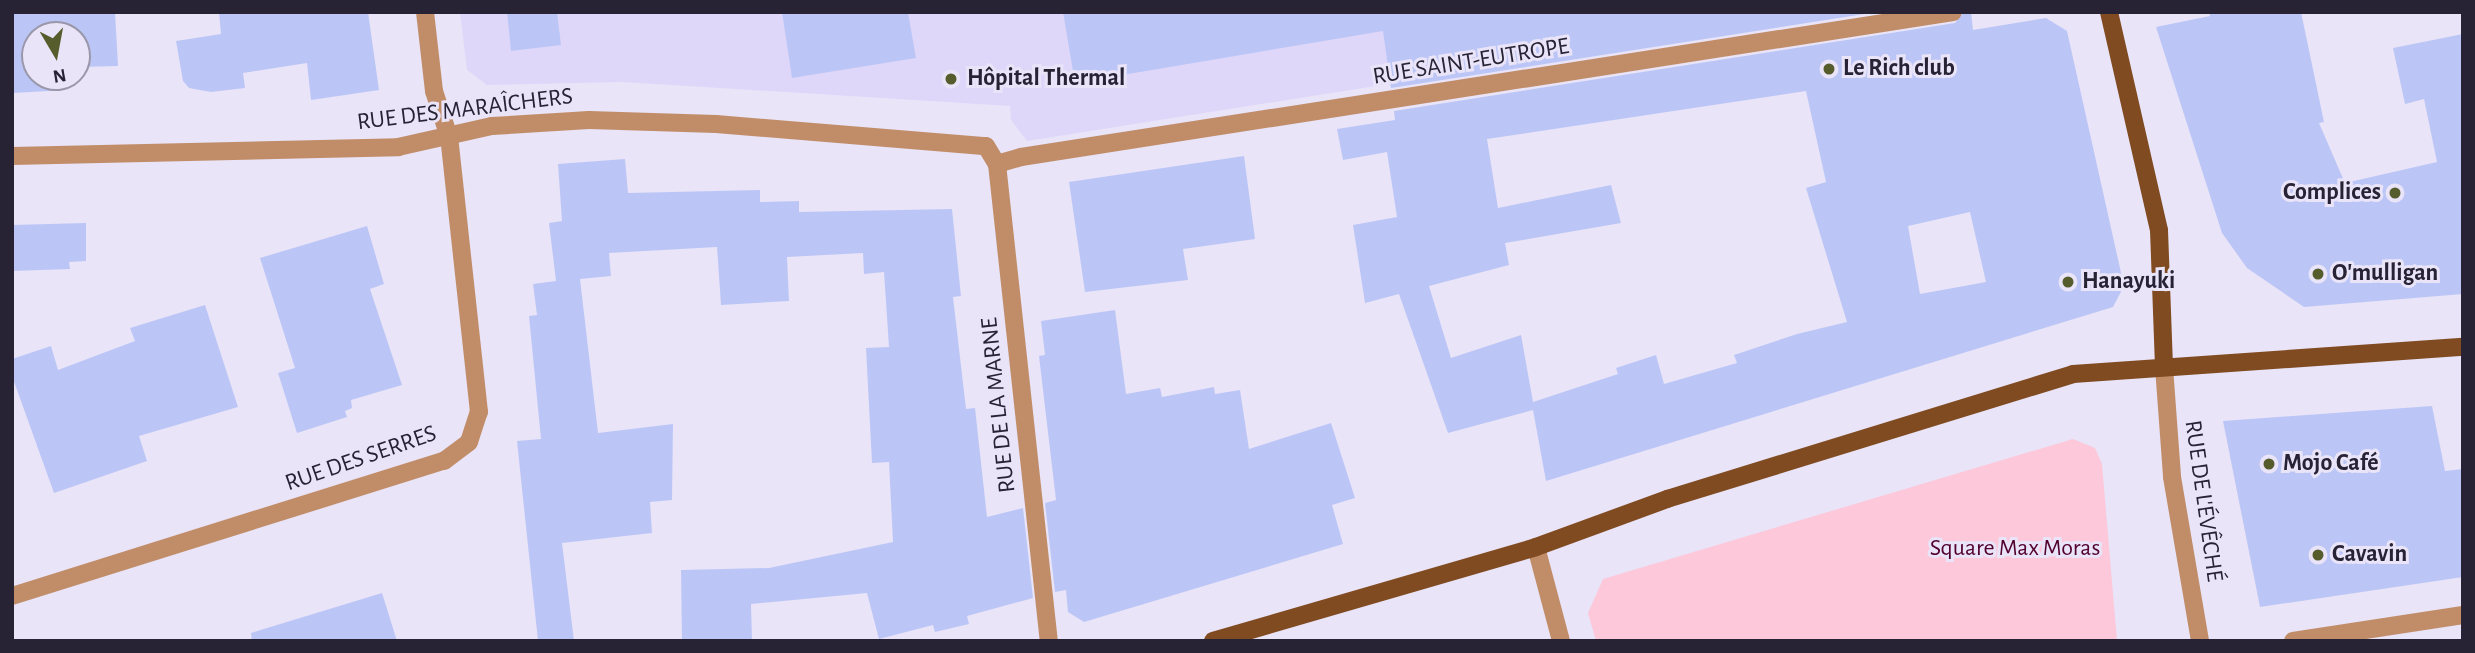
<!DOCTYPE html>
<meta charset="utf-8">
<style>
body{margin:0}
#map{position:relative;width:2475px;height:653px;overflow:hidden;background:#e9e4f8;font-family:"Alegreya Sans",sans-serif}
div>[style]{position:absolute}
.built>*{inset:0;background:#dfd7f9}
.green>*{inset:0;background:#fcc8da}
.building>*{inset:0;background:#bcc6f6}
.minor>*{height:18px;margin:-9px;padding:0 9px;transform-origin:9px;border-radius:9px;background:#c18d69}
.major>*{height:18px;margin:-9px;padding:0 9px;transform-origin:9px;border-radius:9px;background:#804b21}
.dots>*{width:19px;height:19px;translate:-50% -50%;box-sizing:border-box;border:4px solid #e9e4f8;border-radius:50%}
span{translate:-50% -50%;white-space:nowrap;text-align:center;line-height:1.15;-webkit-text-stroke:6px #e9e4f8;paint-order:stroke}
.street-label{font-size:24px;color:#272335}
.poi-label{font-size:24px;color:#272335;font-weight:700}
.left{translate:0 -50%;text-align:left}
.right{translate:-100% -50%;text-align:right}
.park-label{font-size:24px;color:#52002c}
.frame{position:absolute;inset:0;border:14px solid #272335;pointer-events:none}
.north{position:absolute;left:21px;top:21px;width:70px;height:70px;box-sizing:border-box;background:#e9e4f8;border:2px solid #9b97aa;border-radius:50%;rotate:170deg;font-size:19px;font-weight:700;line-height:28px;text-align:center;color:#272335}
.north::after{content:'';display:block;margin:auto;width:24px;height:32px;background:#565c2b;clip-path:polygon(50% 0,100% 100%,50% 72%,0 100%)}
</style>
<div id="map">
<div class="built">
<div style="clip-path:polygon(460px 12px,1845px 12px,1027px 141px,1011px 120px,1010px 106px,623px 82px,487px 85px,467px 70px)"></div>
</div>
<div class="green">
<div style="clip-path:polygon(2073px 439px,2095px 448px,2102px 464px,2117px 641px,1596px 641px,1588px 613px,1603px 579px)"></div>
</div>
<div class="building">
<div style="clip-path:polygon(13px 12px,115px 12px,118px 66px,77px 67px,77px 35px,35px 35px,35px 77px,66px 77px,66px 90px,13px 93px)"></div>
<div style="clip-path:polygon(219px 12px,368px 12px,379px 90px,311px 100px,307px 63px,243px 73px,245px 88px,211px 92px,189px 88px,183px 81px,176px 41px,221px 34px)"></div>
<div style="clip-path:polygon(507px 12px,557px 12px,561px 45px,511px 51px)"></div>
<div style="clip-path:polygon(782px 12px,908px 12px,916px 58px,792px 78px)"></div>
<div style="clip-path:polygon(1063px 12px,1877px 12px,1391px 88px,1383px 31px,1075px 83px)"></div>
<div style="clip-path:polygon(evenodd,1964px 12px,1971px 12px,1973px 30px,2046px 18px,2067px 31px,2124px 286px,2113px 307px,1546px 481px,1533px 410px,1448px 433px,1399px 294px,1365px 303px,1353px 225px,1397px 217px,1387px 152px,1343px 160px,1337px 129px,1395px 120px,1394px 111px,1955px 23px,1964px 12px,1806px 91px,1826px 182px,1806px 188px,1847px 322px,1797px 334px,1734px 355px,1737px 363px,1664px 384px,1656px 355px,1616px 368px,1618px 374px,1533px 402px,1521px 335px,1451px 358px,1429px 286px,1509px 265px,1505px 243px,1621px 223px,1611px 185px,1498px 208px,1487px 139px,1806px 91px,1964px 12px,1970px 212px,1986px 282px,1920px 294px,1908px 226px,1970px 212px)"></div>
<div style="clip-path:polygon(2209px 12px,2301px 12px,2324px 122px,2319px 123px,2345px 183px,2437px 162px,2424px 99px,2405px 104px,2393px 48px,2463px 34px,2463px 294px,2304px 307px,2247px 268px,2222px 233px,2156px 27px,2210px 16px)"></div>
<div style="clip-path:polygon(1244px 156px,1255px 239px,1183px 249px,1188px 280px,1085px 292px,1069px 182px)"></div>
<div style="clip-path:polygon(625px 159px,628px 193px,760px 190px,760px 202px,799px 201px,799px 212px,952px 209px,961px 296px,953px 297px,966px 409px,975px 408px,987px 517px,1023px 508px,1033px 598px,967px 616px,969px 624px,935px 632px,933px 625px,879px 639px,867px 593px,751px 604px,752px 641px,682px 641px,681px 570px,769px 568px,893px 542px,889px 462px,872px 463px,866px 348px,889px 347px,884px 272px,864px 274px,863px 253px,787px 257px,789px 301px,721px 305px,717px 247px,609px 253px,611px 276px,580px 279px,598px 433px,673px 424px,672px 500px,650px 502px,652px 533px,562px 543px,574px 641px,538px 641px,517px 441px,541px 439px,529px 316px,537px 315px,533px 284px,556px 281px,549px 223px,562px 221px,558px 164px)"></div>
<div style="clip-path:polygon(86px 223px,86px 261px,69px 262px,70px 269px,12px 271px,12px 225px)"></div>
<div style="clip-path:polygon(367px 226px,384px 284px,370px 289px,402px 385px,351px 400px,352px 408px,345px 411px,347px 417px,297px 433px,278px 373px,295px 368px,260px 258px)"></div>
<div style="clip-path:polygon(205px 305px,238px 407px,139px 436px,147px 461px,54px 493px,12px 376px,12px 359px,51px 346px,58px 370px,135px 341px,130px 328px)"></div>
<div style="clip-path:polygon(1115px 310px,1126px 394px,1160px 388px,1162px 397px,1214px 387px,1215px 394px,1240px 390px,1249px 449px,1331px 423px,1355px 498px,1332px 505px,1343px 544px,1084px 622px,1068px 612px,1066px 590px,1055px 592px,1045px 503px,1056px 500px,1039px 356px,1045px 355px,1041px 321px)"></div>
<div style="clip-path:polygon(2432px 406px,2445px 471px,2463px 469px,2463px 577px,2260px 607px,2223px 421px)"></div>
<div style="clip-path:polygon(382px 593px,397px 641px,252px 641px,251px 633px)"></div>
</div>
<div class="minor">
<div style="left:12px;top:156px;width:386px;rotate:-1.3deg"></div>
<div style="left:398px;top:147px;width:96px;rotate:-12.6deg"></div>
<div style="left:492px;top:126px;width:97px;rotate:-3.5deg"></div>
<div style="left:589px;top:120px;width:127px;rotate:1.8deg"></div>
<div style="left:716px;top:124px;width:271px;rotate:4.7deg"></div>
<div style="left:986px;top:146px;width:21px;rotate:59deg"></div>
<div style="left:997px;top:164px;width:480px;rotate:83.8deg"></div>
<div style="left:997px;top:164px;width:25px;rotate:-16deg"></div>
<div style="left:1021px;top:157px;width:943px;rotate:-8.84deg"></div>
<div style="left:2164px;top:367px;width:110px;rotate:85.8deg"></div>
<div style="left:2172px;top:477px;width:166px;rotate:80.3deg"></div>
<div style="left:1536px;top:547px;width:97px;rotate:75.1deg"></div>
<div style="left:12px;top:596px;width:453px;rotate:-17.4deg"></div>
<div style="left:444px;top:461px;width:31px;rotate:-37deg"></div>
<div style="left:469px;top:442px;width:32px;rotate:-72deg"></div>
<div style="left:479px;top:412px;width:277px;rotate:-96.2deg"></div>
<div style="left:449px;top:137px;width:48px;rotate:-108.1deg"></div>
<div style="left:434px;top:91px;width:80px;rotate:-96.5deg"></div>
<div style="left:2293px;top:641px;width:172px;rotate:-8.7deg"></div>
</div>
<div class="major">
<div style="left:2109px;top:12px;width:224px;rotate:77.1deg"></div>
<div style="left:2159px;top:230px;width:137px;rotate:87.9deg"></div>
<div style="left:1213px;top:641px;width:336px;rotate:-16.2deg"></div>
<div style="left:1536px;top:547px;width:140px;rotate:-20.1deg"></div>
<div style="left:1667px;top:499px;width:425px;rotate:-17.1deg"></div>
<div style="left:2073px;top:374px;width:391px;rotate:-4deg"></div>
</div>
<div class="dots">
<div style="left:1829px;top:69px;background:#565c2b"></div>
<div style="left:951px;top:79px;background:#565c2b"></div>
<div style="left:2395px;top:193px;background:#565c2b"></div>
<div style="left:2318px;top:274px;background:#565c2b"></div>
<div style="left:2068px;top:282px;background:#565c2b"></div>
<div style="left:2269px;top:464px;background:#565c2b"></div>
<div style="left:2318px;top:555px;background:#565c2b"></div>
</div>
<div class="street-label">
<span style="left:1471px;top:62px;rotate:-9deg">RUE SAINT-EUTROPE</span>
<span style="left:465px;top:110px;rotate:-7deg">RUE DES MARAÎCHERS</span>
<span style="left:999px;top:405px;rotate:-96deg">RUE DE LA MARNE</span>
<span style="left:361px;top:459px;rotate:-19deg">RUE DES SERRES</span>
<span style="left:2203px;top:501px;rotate:82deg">RUE DE L'ÉVÊCHÉ</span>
</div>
<div class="poi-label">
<span class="left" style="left:1843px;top:69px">Le Rich club</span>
<span class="left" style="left:967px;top:79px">Hôpital Thermal</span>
<span class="right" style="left:2381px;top:193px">Complices</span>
<span class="left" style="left:2332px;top:274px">O'mulligan</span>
<span class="left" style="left:2082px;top:282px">Hanayuki</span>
<span class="left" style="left:2283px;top:464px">Mojo Café</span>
<span class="left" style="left:2332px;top:555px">Cavavin</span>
</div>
<div class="park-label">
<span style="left:2015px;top:549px">Square Max Moras</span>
</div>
<div class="frame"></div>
<div class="north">N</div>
</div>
